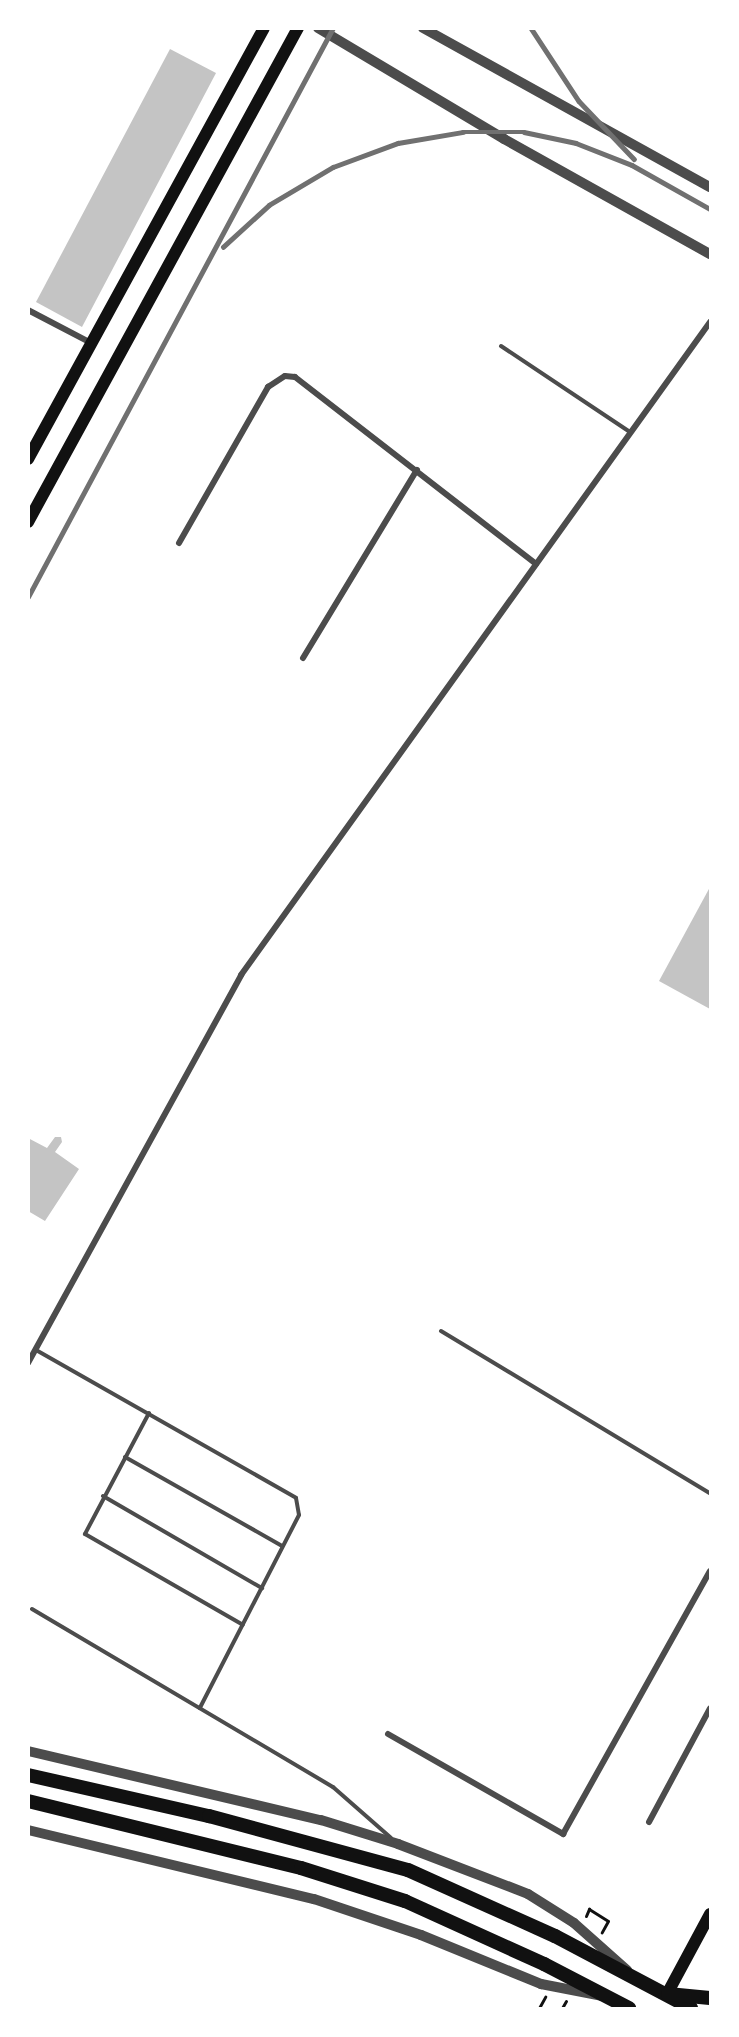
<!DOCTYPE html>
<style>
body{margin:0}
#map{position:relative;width:739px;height:2037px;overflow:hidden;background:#fff;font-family:Arial,sans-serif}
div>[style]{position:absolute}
.building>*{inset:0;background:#c4c4c4}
.path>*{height:3px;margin:-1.5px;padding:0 1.5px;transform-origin:1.5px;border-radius:1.5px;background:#111}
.service>*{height:4px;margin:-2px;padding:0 2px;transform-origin:2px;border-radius:2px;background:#4c4c4c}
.minor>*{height:6px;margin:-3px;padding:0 3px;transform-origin:3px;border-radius:3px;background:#4c4c4c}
.tertiary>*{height:10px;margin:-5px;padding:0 5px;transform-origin:5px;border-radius:5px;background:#4c4c4c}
.secondary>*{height:12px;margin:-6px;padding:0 6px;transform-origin:6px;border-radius:6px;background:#111}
.primary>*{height:12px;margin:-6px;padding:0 6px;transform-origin:6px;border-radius:6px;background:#111}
.trunk>*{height:14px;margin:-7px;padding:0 7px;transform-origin:7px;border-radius:7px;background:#111}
.rail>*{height:4.5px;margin:-2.25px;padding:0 2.25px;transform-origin:2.25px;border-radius:2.25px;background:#707070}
span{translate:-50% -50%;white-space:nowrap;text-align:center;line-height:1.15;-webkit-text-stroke:4.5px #fff;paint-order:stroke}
.frame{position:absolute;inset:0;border:30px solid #fff;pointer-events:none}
</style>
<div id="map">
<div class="building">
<div style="clip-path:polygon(170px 49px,216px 73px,82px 327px,36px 302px)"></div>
<div style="clip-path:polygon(710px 887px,710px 1009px,659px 981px)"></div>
<div style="clip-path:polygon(55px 1137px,61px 1137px,62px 1142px,55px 1152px,79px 1169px,45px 1221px,28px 1211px,28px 1138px,47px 1148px)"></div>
</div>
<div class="path">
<div style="left:586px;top:1916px;width:8px;rotate:-67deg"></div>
<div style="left:589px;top:1909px;width:22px;rotate:32deg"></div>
<div style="left:608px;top:1921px;width:13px;rotate:119deg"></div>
<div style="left:539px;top:2008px;width:13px;rotate:-61deg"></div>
<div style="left:562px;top:2008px;width:8px;rotate:-60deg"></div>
</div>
<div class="service">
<div style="left:501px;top:346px;width:155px;rotate:33.7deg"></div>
<div style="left:441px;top:1331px;width:314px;rotate:31.1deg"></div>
<div style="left:36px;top:1350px;width:299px;rotate:29.6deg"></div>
<div style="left:296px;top:1498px;width:17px;rotate:80deg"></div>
<div style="left:299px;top:1515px;width:217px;rotate:117.2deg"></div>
<div style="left:149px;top:1413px;width:137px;rotate:117.9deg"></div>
<div style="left:85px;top:1534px;width:182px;rotate:29.9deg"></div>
<div style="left:125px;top:1457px;width:180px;rotate:29.5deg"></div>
<div style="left:103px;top:1496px;width:184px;rotate:30.1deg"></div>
<div style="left:32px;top:1609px;width:350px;rotate:30.6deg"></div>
<div style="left:333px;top:1787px;width:77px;rotate:41.3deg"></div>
</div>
<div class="minor">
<div style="left:28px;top:310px;width:71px;rotate:27.6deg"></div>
<div style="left:179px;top:543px;width:180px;rotate:-60.3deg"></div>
<div style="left:268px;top:387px;width:20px;rotate:-33deg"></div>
<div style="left:285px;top:376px;width:10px;rotate:6deg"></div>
<div style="left:295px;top:377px;width:305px;rotate:37.8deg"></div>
<div style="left:303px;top:658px;width:220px;rotate:-58.8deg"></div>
<div style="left:28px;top:1363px;width:443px;rotate:-61.2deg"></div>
<div style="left:241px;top:975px;width:804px;rotate:-54.31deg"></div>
<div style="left:388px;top:1734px;width:202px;rotate:29.7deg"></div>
<div style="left:563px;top:1834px;width:301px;rotate:-60.8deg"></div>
<div style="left:649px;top:1822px;width:129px;rotate:-61.8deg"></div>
</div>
<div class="tertiary">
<div style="left:318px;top:28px;width:217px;rotate:30.8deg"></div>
<div style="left:504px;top:139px;width:236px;rotate:29.2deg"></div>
<div style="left:423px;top:28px;width:328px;rotate:29deg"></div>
<div style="left:28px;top:1751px;width:301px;rotate:13.3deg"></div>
<div style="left:321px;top:1820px;width:81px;rotate:17.3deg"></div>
<div style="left:398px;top:1844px;width:139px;rotate:21deg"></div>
<div style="left:528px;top:1894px;width:54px;rotate:32.2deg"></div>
<div style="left:574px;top:1923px;width:71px;rotate:41.6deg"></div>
<div style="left:28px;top:1830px;width:294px;rotate:13.6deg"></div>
<div style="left:314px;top:1899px;width:113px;rotate:18.6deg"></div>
<div style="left:421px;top:1935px;width:130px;rotate:22.2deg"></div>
<div style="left:541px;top:1984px;width:63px;rotate:11deg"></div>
</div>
<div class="secondary">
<div style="left:667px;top:1994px;width:91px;rotate:-61.7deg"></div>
</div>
<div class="primary">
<div style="left:28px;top:459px;width:491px;rotate:-61.3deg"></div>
<div style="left:28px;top:522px;width:563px;rotate:-61.34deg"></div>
</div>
<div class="trunk">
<div style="left:28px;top:1775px;width:186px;rotate:12.8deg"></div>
<div style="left:209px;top:1816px;width:206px;rotate:15.2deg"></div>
<div style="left:408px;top:1870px;width:161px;rotate:24.2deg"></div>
<div style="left:555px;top:1936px;width:154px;rotate:27.9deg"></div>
<div style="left:28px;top:1801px;width:281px;rotate:13.8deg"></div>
<div style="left:301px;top:1868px;width:109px;rotate:17.6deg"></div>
<div style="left:405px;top:1901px;width:153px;rotate:24.4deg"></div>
<div style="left:544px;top:1964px;width:96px;rotate:27.4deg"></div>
<div style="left:668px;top:1994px;width:42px;rotate:5.4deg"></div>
</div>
<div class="rail">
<div style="left:531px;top:28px;width:87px;rotate:56.7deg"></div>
<div style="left:579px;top:101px;width:80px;rotate:46.5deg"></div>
<div style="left:223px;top:247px;width:62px;rotate:-42.4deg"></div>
<div style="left:269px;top:205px;width:74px;rotate:-30.7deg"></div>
<div style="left:333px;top:167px;width:69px;rotate:-20.3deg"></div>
<div style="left:398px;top:143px;width:66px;rotate:-9.6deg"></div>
<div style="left:463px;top:132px;width:61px"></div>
<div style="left:524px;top:132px;width:53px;rotate:11.9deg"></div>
<div style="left:576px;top:143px;width:60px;rotate:21.4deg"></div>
<div style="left:632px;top:165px;width:90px;rotate:29.4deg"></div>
<div style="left:28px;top:597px;width:646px;rotate:-61.81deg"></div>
</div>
<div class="frame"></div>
</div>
